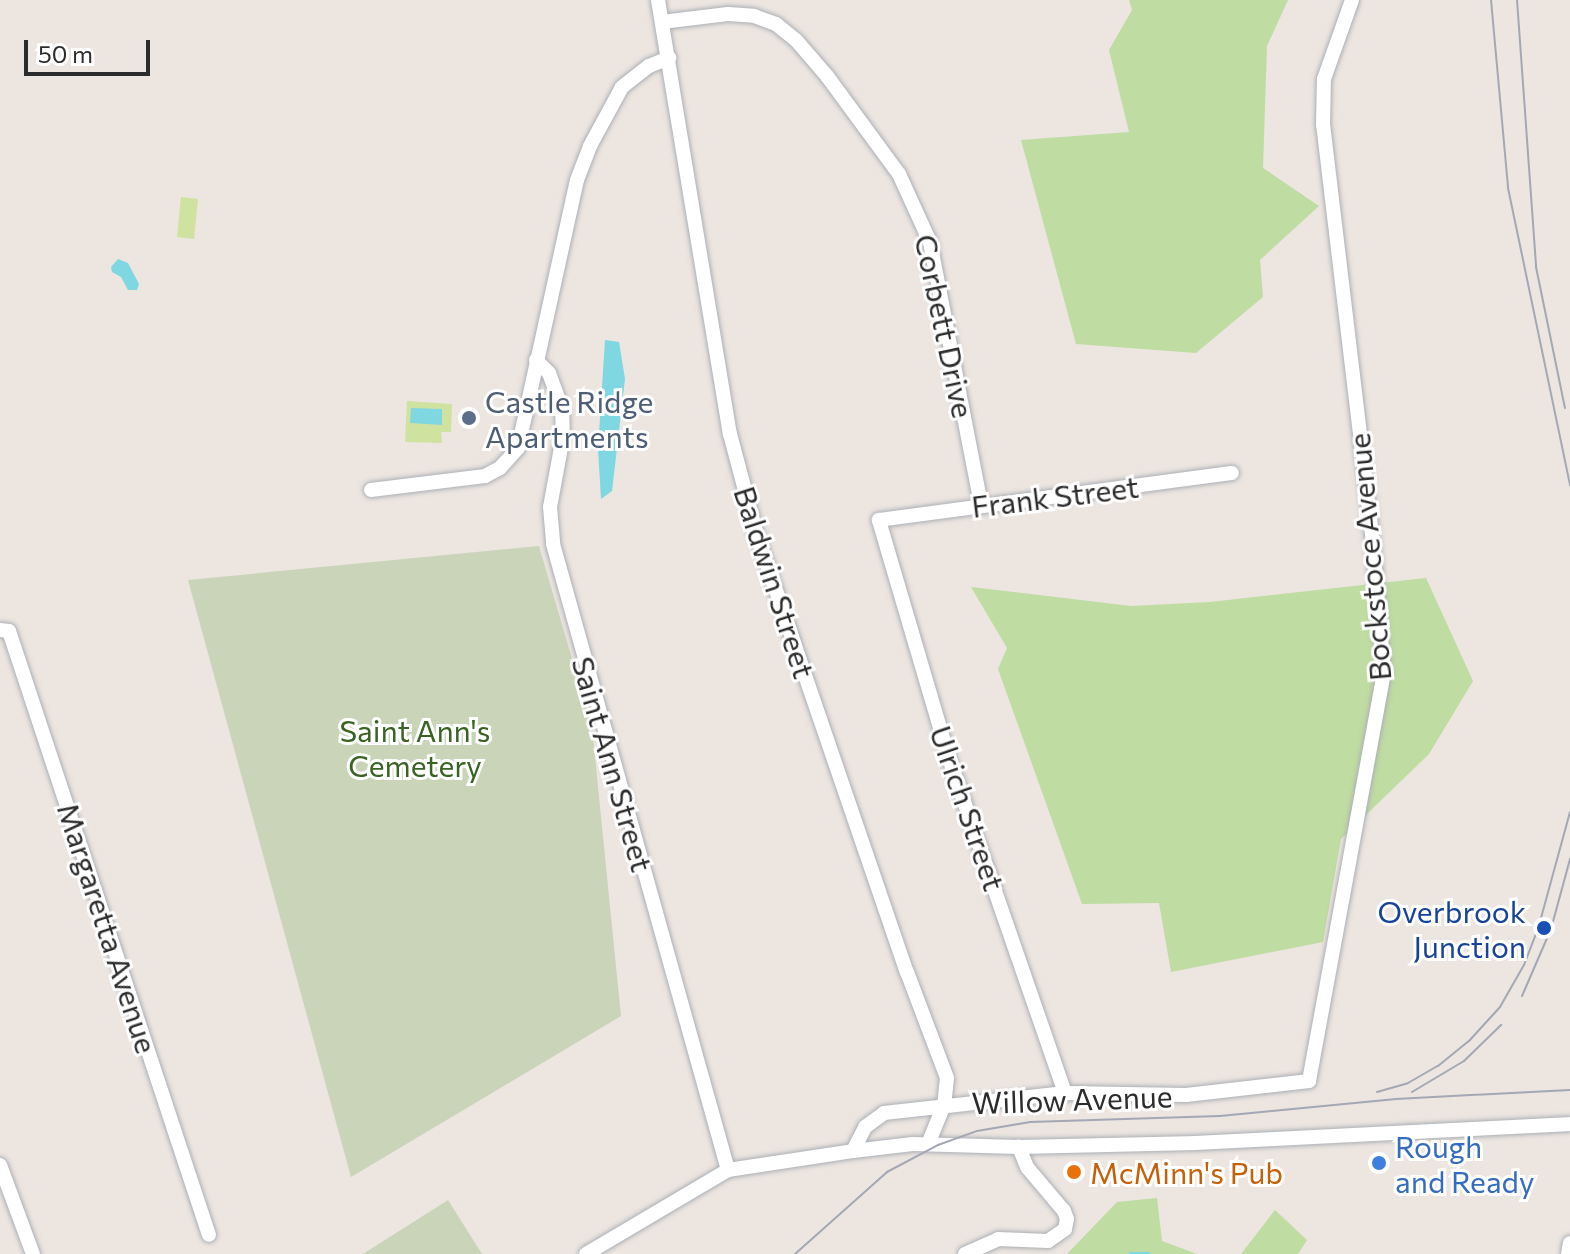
<!DOCTYPE html>
<style>
body{margin:0}
#map{position:relative;width:1570px;height:1254px;overflow:hidden;background:#ece5e0;font-family:Commissioner,sans-serif}
div>[style]{position:absolute}
.green>*{inset:0;background:#bfdca2}
.cemetery>*{inset:0;background:#cad4b9}
.pitch>*{inset:0;background:#d0e29f}
.water>*{inset:0;background:#7fd7e2}
.stream>*{height:5px;margin:-2.5px;padding:0 2.5px;transform-origin:2.5px;border-radius:2.5px;background:#7fd7e2}
.roads{filter:drop-shadow(0 0 2px #acb0b6) drop-shadow(0 0 2px #acb0b6)}
.minor>*{height:14px;margin:-7px;padding:0 7px;transform-origin:7px;border-radius:7px;background:#fff}
.tram>*{height:2px;margin:-1px;padding:0 1px;transform-origin:1px;border-radius:1px;background:#a3a8b4}
.dots>*{width:22px;height:22px;translate:-50% -50%;box-sizing:border-box;border:4px solid #fff;border-radius:50%}
span{translate:-50% -50%;white-space:nowrap;text-align:center;line-height:1.15;-webkit-text-stroke:6px #fff;paint-order:stroke}
.street-label{font-size:30px;color:#2c2c2c}
.service-label{font-size:30px;color:#4e5e75}
.left{translate:0 -50%;text-align:left}
.park-label{font-size:30px;color:#396223}
.transit-label{font-size:30px;color:#164399}
.right{translate:-100% -50%;text-align:right}
.shop-label{font-size:30px;color:#366cbe}
.food-label{font-size:30px;color:#c56008}
.scale{position:absolute;left:24px;top:40px;width:126px;height:36px;box-sizing:border-box;border:4px solid #2c2c2c;border-top:0;padding-left:10px;font-size:24px;line-height:28px;white-space:nowrap;color:#2c2c2c;-webkit-text-stroke:6px #fff;paint-order:stroke}
</style>
<div id="map">
<div class="green">
<div style="clip-path:polygon(1129px 0,1288px 0,1267px 46px,1263px 168px,1319px 206px,1260px 260px,1263px 297px,1196px 353px,1076px 344px,1021px 140px,1129px 132px,1109px 50px,1132px 10px)"></div>
<div style="clip-path:polygon(1426px 578px,1473px 681px,1429px 754px,1341px 839px,1323px 942px,1171px 972px,1159px 903px,1082px 904px,998px 669px,1007px 648px,971px 587px,1131px 606px,1210px 602px)"></div>
<div style="clip-path:polygon(1157px 1198px,1162px 1241px,1197px 1254px,1067px 1254px,1117px 1202px)"></div>
<div style="clip-path:polygon(1275px 1210px,1307px 1240px,1298px 1254px,1241px 1254px)"></div>
</div>
<div class="cemetery">
<div style="clip-path:polygon(539px 546px,592px 727px,621px 1016px,351px 1177px,188px 580px)"></div>
<div style="clip-path:polygon(448px 1200px,482px 1254px,363px 1254px)"></div>
</div>
<div class="pitch">
<div style="clip-path:polygon(181px 197px,198px 199px,194px 239px,177px 237px)"></div>
<div style="clip-path:polygon(407px 401px,452px 404px,451px 432px,441px 432px,442px 443px,405px 442px)"></div>
</div>
<div class="water">
<div style="clip-path:polygon(118px 259px,128px 263px,139px 284px,137px 290px,128px 290px,121px 277px,112px 272px,111px 267px)"></div>
<div style="clip-path:polygon(605px 340px,619px 342px,625px 379px,612px 491px,601px 499px,598px 449px)"></div>
<div style="clip-path:polygon(411px 408px,442px 409px,442px 425px,410px 423px)"></div>
</div>
<div class="stream">
<div style="left:1131px;top:1254px;width:16px"></div>
</div>
<div class="roads">
<div class="minor">
<div style="left:658px;top:0;width:440px;rotate:80.6deg"></div>
<div style="left:730px;top:434px;width:101px;rotate:75.1deg"></div>
<div style="left:756px;top:532px;width:465px;rotate:71.1deg"></div>
<div style="left:907px;top:972px;width:113px;rotate:69.3deg"></div>
<div style="left:947px;top:1078px;width:27px;rotate:96deg"></div>
<div style="left:944px;top:1105px;width:42px;rotate:112.3deg"></div>
<div style="left:662px;top:22px;width:66px;rotate:-6.9deg"></div>
<div style="left:728px;top:14px;width:26px;rotate:4deg"></div>
<div style="left:754px;top:16px;width:23px;rotate:20deg"></div>
<div style="left:776px;top:24px;width:26px;rotate:39deg"></div>
<div style="left:796px;top:40px;width:48px;rotate:49.3deg"></div>
<div style="left:827px;top:76px;width:122px;rotate:53.7deg"></div>
<div style="left:899px;top:174px;width:75px;rotate:65.5deg"></div>
<div style="left:930px;top:242px;width:268px;rotate:79deg"></div>
<div style="left:536px;top:360px;width:18px;rotate:45deg"></div>
<div style="left:549px;top:373px;width:38px;rotate:70deg"></div>
<div style="left:562px;top:409px;width:28px;rotate:88deg"></div>
<div style="left:563px;top:437px;width:71px;rotate:100.5deg"></div>
<div style="left:550px;top:507px;width:37px;rotate:85deg"></div>
<div style="left:553px;top:544px;width:650px;rotate:74.38deg"></div>
<div style="left:371px;top:490px;width:115px;rotate:-7deg"></div>
<div style="left:485px;top:476px;width:17px;rotate:-28deg"></div>
<div style="left:500px;top:468px;width:27px;rotate:-48deg"></div>
<div style="left:518px;top:448px;width:274px;rotate:-77.6deg"></div>
<div style="left:577px;top:180px;width:36px;rotate:-69deg"></div>
<div style="left:590px;top:146px;width:67px;rotate:-61.5deg"></div>
<div style="left:622px;top:87px;width:34px;rotate:-38deg"></div>
<div style="left:649px;top:66px;width:22px;rotate:-22deg"></div>
<div style="left:0;top:630px;width:9px;rotate:6deg"></div>
<div style="left:9px;top:631px;width:636px;rotate:71.68deg"></div>
<div style="left:1065px;top:1093px;width:358px;rotate:-109.1deg"></div>
<div style="left:948px;top:755px;width:245px;rotate:-106.4deg"></div>
<div style="left:879px;top:520px;width:356px;rotate:-7.6deg"></div>
<div style="left:853px;top:1151px;width:27px;rotate:-63deg"></div>
<div style="left:865px;top:1127px;width:24px;rotate:-36deg"></div>
<div style="left:884px;top:1113px;width:182px;rotate:-6.3deg"></div>
<div style="left:1065px;top:1093px;width:121px;rotate:0.9deg"></div>
<div style="left:1186px;top:1095px;width:124px;rotate:-6.5deg"></div>
<div style="left:1309px;top:1081px;width:414px;rotate:-79.6deg"></div>
<div style="left:1384px;top:674px;width:131px;rotate:-94.8deg"></div>
<div style="left:1373px;top:543px;width:421px;rotate:-96.8deg"></div>
<div style="left:1323px;top:125px;width:46px;rotate:-88.8deg"></div>
<div style="left:1324px;top:79px;width:84px;rotate:-70.5deg"></div>
<div style="left:0;top:1165px;width:95px;rotate:69.7deg"></div>
<div style="left:586px;top:1254px;width:165px;rotate:-30.6deg"></div>
<div style="left:728px;top:1170px;width:126px;rotate:-8.6deg"></div>
<div style="left:853px;top:1151px;width:60px;rotate:-6.7deg"></div>
<div style="left:913px;top:1144px;width:106px;rotate:1.6deg"></div>
<div style="left:1019px;top:1147px;width:178px;rotate:-1.3deg"></div>
<div style="left:1197px;top:1143px;width:373px;rotate:-2.9deg"></div>
<div style="left:965px;top:1254px;width:36px;rotate:-24deg"></div>
<div style="left:998px;top:1239px;width:50px;rotate:2.3deg"></div>
<div style="left:1048px;top:1241px;width:21px;rotate:-35deg"></div>
<div style="left:1065px;top:1229px;width:10px;rotate:-79deg"></div>
<div style="left:1067px;top:1219px;width:9px;rotate:-111deg"></div>
<div style="left:1064px;top:1211px;width:57px;rotate:-130.1deg"></div>
<div style="left:1027px;top:1167px;width:22px;rotate:-112deg"></div>
<div style="left:1568px;top:1254px;width:11px;rotate:-80deg"></div>
</div>
</div>
<div class="tram">
<div style="left:1491px;top:0;width:189px;rotate:84.8deg"></div>
<div style="left:1508px;top:188px;width:304px;rotate:78.2deg"></div>
<div style="left:1517px;top:0;width:268px;rotate:85.9deg"></div>
<div style="left:1536px;top:267px;width:144px;rotate:78.4deg"></div>
<div style="left:1522px;top:996px;width:73px;rotate:-66.6deg"></div>
<div style="left:1551px;top:929px;width:73px;rotate:-74.8deg"></div>
<div style="left:1377px;top:1092px;width:32px;rotate:-16deg"></div>
<div style="left:1408px;top:1083px;width:34px;rotate:-30deg"></div>
<div style="left:1438px;top:1066px;width:40px;rotate:-39deg"></div>
<div style="left:1469px;top:1041px;width:46px;rotate:-47.6deg"></div>
<div style="left:1500px;top:1007px;width:48px;rotate:-60.3deg"></div>
<div style="left:1524px;top:965px;width:39px;rotate:-69deg"></div>
<div style="left:1538px;top:929px;width:121px;rotate:-74.7deg"></div>
<div style="left:1412px;top:1092px;width:61px;rotate:-30.8deg"></div>
<div style="left:1464px;top:1061px;width:52px;rotate:-44.2deg"></div>
<div style="left:795px;top:1254px;width:123px;rotate:-41.7deg"></div>
<div style="left:887px;top:1172px;width:58px;rotate:-27.9deg"></div>
<div style="left:938px;top:1145px;width:41px;rotate:-19.7deg"></div>
<div style="left:977px;top:1131px;width:54px;rotate:-9.6deg"></div>
<div style="left:1030px;top:1122px;width:190px;rotate:-1.8deg"></div>
<div style="left:1220px;top:1116px;width:177px;rotate:-5.5deg"></div>
<div style="left:1396px;top:1099px;width:174px;rotate:-3deg"></div>
</div>
<div class="dots">
<div style="left:469px;top:418px;background:#5c6f8a"></div>
<div style="left:1544px;top:928px;background:#1a4fb4"></div>
<div style="left:1379px;top:1163px;background:#3f7fe0"></div>
<div style="left:1074px;top:1172px;background:#e8710a"></div>
</div>
<div class="street-label">
<span style="left:945px;top:326px;rotate:78deg">Corbett Drive</span>
<span style="left:1055px;top:496px;rotate:-7deg">Frank Street</span>
<span style="left:1369px;top:557px;rotate:-95deg">Bockstoce Avenue</span>
<span style="left:775px;top:582px;rotate:72deg">Baldwin Street</span>
<span style="left:613px;top:764px;rotate:74deg">Saint Ann Street</span>
<span style="left:968px;top:808px;rotate:71deg">Ulrich Street</span>
<span style="left:108px;top:928px;rotate:72deg">Margaretta Avenue</span>
<span style="left:1072px;top:1099px;rotate:-2deg">Willow Avenue</span>
</div>
<div class="service-label">
<span class="left" style="left:485px;top:418px">Castle Ridge<br>Apartments</span>
</div>
<div class="park-label">
<span style="left:415px;top:747px">Saint Ann's<br>Cemetery</span>
</div>
<div class="transit-label">
<span class="right" style="left:1526px;top:928px">Overbrook<br>Junction</span>
</div>
<div class="shop-label">
<span class="left" style="left:1395px;top:1163px">Rough<br>and Ready</span>
</div>
<div class="food-label">
<span class="left" style="left:1090px;top:1172px">McMinn's Pub</span>
</div>
<div class="scale">50 m</div>
</div>
